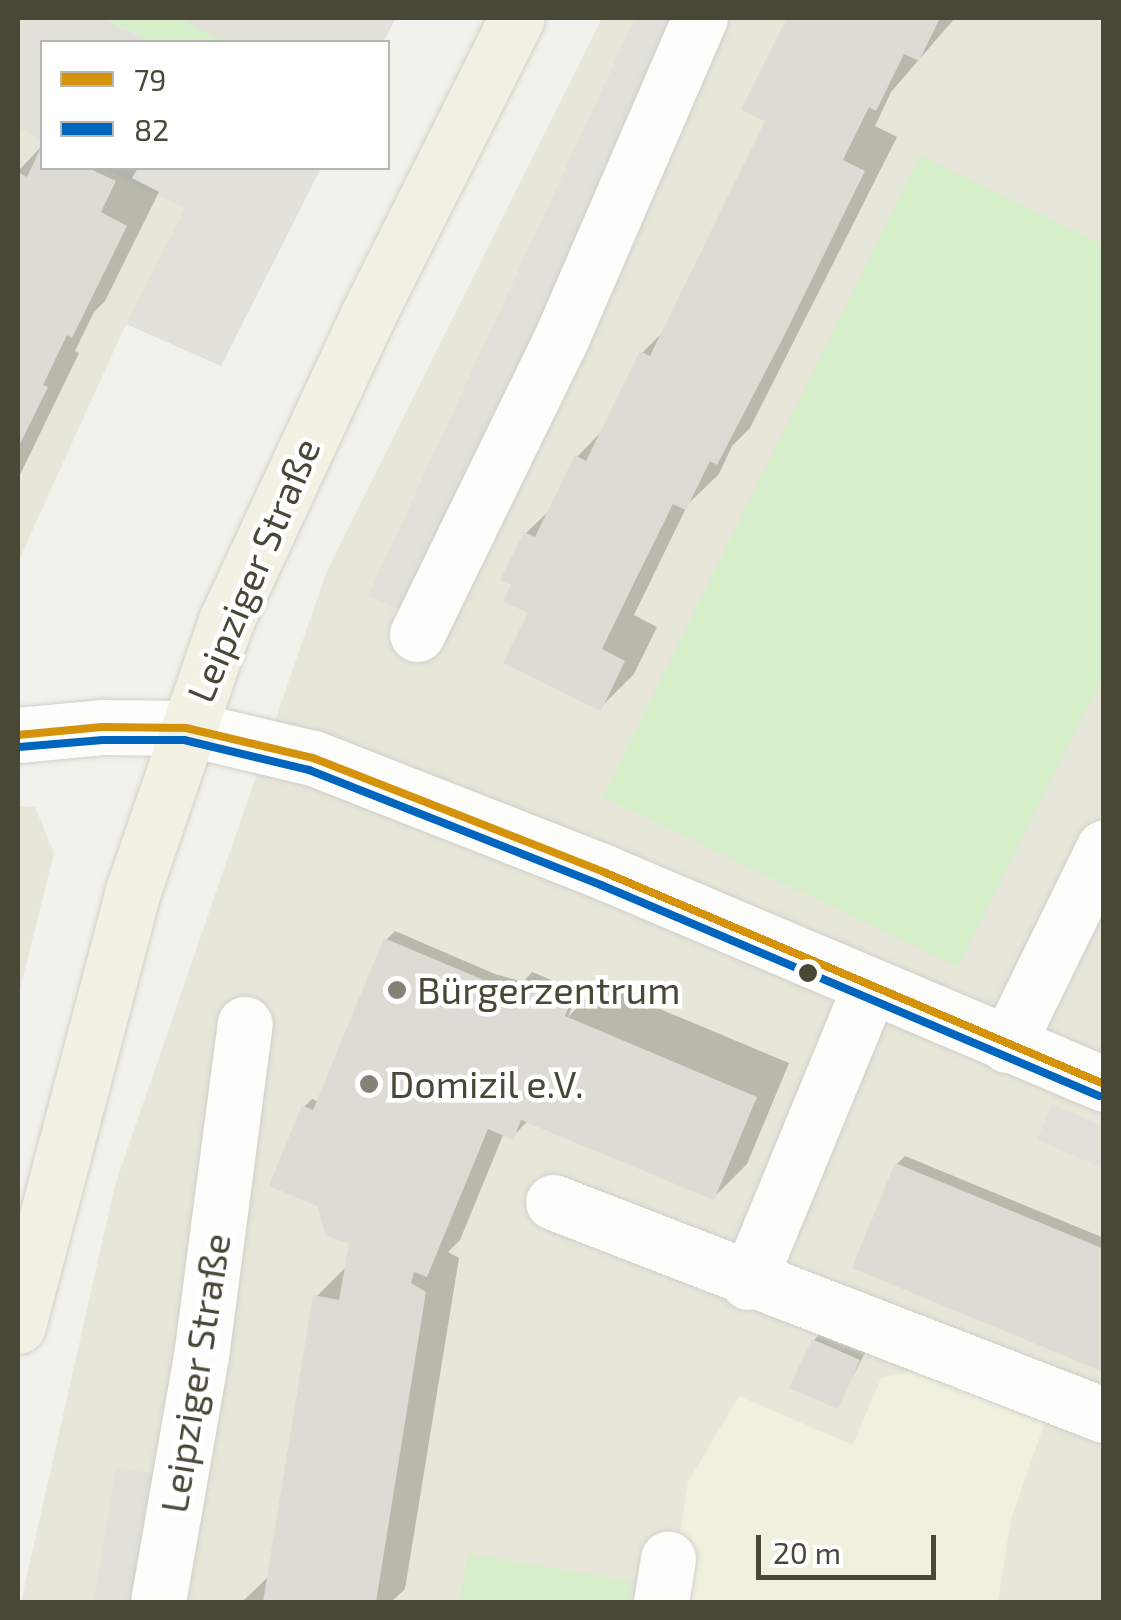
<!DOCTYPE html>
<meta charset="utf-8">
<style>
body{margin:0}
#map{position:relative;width:1121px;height:1620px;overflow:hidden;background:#f2f2ec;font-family:"Exo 2",sans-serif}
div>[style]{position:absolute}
.residential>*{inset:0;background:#e6e6d9}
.education>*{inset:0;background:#f0f0de}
.green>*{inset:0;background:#d6eeca}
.parking>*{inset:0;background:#e1e1da}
.shadow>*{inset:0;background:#0003}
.building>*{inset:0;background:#dcdbd4}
.roads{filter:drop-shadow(0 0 2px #d0d0c9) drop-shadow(0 0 2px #d0d0c9)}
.minor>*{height:55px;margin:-27.5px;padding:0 27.5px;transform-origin:27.5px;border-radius:27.5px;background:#fdfdfc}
.major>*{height:55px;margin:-27.5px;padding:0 27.5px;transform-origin:27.5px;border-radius:27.5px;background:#f2f1e4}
.bus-1>*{height:8px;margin:-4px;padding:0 4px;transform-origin:4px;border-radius:4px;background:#d4930b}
.bus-2>*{height:8px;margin:-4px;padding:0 4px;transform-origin:4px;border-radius:4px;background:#0065bd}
.dots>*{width:28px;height:28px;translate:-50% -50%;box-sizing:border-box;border:5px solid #fff;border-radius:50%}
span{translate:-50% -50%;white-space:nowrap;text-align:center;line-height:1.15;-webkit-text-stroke:9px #fff;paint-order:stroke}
.street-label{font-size:38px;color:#494736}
.poi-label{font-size:38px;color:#494736}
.left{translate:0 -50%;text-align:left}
.frame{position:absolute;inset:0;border:20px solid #494736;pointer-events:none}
.legend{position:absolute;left:40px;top:40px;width:350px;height:130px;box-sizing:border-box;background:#fff;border:2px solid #b6b5af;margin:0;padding:12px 18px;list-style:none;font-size:30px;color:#494736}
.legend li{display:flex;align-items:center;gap:20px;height:50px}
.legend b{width:50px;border:2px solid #b6b5af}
.scale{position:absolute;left:756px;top:1535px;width:180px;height:45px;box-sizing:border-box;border:5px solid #494736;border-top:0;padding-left:12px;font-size:30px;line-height:35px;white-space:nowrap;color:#494736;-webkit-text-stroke:8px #fff;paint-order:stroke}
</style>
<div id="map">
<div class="residential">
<div style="clip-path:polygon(602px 18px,1103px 18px,1103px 1602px,21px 1602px,115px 1185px,326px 573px)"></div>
<div style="clip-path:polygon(18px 128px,42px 140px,42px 168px,101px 168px,185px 208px,126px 324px,18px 562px)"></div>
<div style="clip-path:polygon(18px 806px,35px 807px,54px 853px,18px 997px)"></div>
</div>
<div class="education">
<div style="clip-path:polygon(929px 1367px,1052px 1402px,1011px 1519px,998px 1602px,669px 1602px,688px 1482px,739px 1396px,853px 1445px,881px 1378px)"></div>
</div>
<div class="green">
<div style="clip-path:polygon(103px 18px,179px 18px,225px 40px,153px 42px)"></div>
<div style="clip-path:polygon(920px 155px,1104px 245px,1103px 676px,958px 967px,603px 797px)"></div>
<div style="clip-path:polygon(468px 1554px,632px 1582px,629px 1602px,460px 1602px)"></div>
</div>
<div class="parking">
<div style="clip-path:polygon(18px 18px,102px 18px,153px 42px,42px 42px,42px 140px,18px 128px)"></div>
<div style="clip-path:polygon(179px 18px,396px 18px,383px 42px,224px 42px)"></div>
<div style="clip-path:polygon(635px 18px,683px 18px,408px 613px,368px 596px)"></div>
<div style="clip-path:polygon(101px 168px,321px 168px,221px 366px,126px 324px,185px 208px)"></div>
<div style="clip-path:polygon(1052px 1104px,1103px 1126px,1103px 1168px,1037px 1140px)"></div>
<div style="clip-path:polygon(116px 1467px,160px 1475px,139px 1602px,94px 1602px)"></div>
</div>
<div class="shadow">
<div style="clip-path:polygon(789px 18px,955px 18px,891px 92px,875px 126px,897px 137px,750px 428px,732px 446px,719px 474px,688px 504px,634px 615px,657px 627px,634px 674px,600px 708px,515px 584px,526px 533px,551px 509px,577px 457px,604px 429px,642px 353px,666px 329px,769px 120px,745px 109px)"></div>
<div style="clip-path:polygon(42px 146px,42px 168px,138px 168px,132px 178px,159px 192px,105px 301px,94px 312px,75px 351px,79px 353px,18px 479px,18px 171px)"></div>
<div style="clip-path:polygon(395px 931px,495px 974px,523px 982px,532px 972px,578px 991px,568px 1017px,600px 984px,789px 1063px,747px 1164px,713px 1198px,529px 1120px,512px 1137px,504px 1133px,460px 1240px,448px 1252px,459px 1258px,405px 1589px,391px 1602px,242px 1602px,271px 1574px,316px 1297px,348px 1265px,351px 1242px,304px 1107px,312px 1099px,319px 1102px,387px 939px)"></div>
<div style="clip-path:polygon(905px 1156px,1104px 1238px,1104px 1370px,897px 1164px)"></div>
<div style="clip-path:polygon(822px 1332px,866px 1351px,837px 1406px,814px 1340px)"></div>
</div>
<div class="building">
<div style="clip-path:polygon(787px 18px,940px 18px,919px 61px,904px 54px,876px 111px,869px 107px,843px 160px,865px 171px,785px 334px,717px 465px,710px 461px,686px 510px,673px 504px,633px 585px,602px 649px,625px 661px,601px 711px,503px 663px,528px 613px,503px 601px,511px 585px,500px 580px,524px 532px,535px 537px,575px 455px,586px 461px,640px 351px,650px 356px,765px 121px,741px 110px)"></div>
<div style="clip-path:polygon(42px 145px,42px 168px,88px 168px,116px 181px,101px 212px,127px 226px,72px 338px,67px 335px,43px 385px,48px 387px,18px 448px,18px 172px,27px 177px)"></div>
<div style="clip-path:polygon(384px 938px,486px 981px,518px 990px,522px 979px,572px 999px,565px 1016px,757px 1097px,714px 1200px,521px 1120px,513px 1140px,488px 1129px,427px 1277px,414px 1272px,411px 1283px,426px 1292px,376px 1602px,263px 1602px,313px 1295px,339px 1300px,349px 1244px,325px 1235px,318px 1206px,269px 1186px,302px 1105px,313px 1110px)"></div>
<div style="clip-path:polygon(895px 1163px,1104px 1249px,1104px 1372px,852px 1268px)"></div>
<div style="clip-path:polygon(812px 1339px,860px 1360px,838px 1409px,789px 1388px)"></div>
</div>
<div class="roads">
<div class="minor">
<div style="left:417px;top:634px;width:326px;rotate:-64deg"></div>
<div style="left:560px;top:341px;width:352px;rotate:-66.6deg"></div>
<div style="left:18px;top:735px;width:84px;rotate:-5.4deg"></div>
<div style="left:102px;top:727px;width:84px;rotate:0.7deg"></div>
<div style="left:186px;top:728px;width:130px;rotate:13.3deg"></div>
<div style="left:313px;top:758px;width:315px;rotate:21.4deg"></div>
<div style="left:606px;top:873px;width:541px;rotate:22.96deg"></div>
<div style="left:1007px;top:1045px;width:220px;rotate:-63.9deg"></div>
<div style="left:553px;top:1202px;width:591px;rotate:21.14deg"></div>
<div style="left:748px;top:1282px;width:320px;rotate:-67.6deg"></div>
<div style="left:158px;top:1602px;width:250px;rotate:-80.1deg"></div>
<div style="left:201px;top:1356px;width:335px;rotate:-82.5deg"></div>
<div style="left:661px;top:1602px;width:44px;rotate:-80.8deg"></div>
</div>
<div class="major">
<div style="left:18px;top:1326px;width:453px;rotate:-75.2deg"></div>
<div style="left:134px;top:888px;width:282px;rotate:-71deg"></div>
<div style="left:226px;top:621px;width:337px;rotate:-65.1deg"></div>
<div style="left:368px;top:315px;width:332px;rotate:-63.4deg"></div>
</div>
</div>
<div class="bus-1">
<div style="left:18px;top:735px;width:84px;rotate:-5.4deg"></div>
<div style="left:102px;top:727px;width:84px;rotate:0.7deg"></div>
<div style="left:186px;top:728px;width:130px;rotate:13.3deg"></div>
<div style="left:313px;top:758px;width:315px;rotate:21.4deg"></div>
<div style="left:606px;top:873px;width:541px;rotate:22.96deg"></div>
</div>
<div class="bus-2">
<div style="left:19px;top:747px;width:84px;rotate:-4.8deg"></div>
<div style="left:103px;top:740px;width:81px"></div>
<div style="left:184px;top:740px;width:129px;rotate:13.5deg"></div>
<div style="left:309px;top:770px;width:314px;rotate:21.5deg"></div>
<div style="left:601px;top:885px;width:541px;rotate:22.96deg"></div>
</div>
<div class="dots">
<div style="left:808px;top:973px;background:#494736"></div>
<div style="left:397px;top:990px;background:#848376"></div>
<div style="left:369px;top:1084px;background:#848376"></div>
</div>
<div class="street-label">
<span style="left:253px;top:570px;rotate:-67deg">Leipziger Straße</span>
<span style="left:195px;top:1373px;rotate:-81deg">Leipziger Straße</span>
</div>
<div class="poi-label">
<span class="left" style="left:417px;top:990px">Bürgerzentrum</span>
<span class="left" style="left:389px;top:1084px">Domizil e.V.</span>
</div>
<div class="frame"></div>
<ul class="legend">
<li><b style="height:12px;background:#d4930b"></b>79</li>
<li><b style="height:12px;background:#0065bd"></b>82</li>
</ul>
<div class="scale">20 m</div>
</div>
